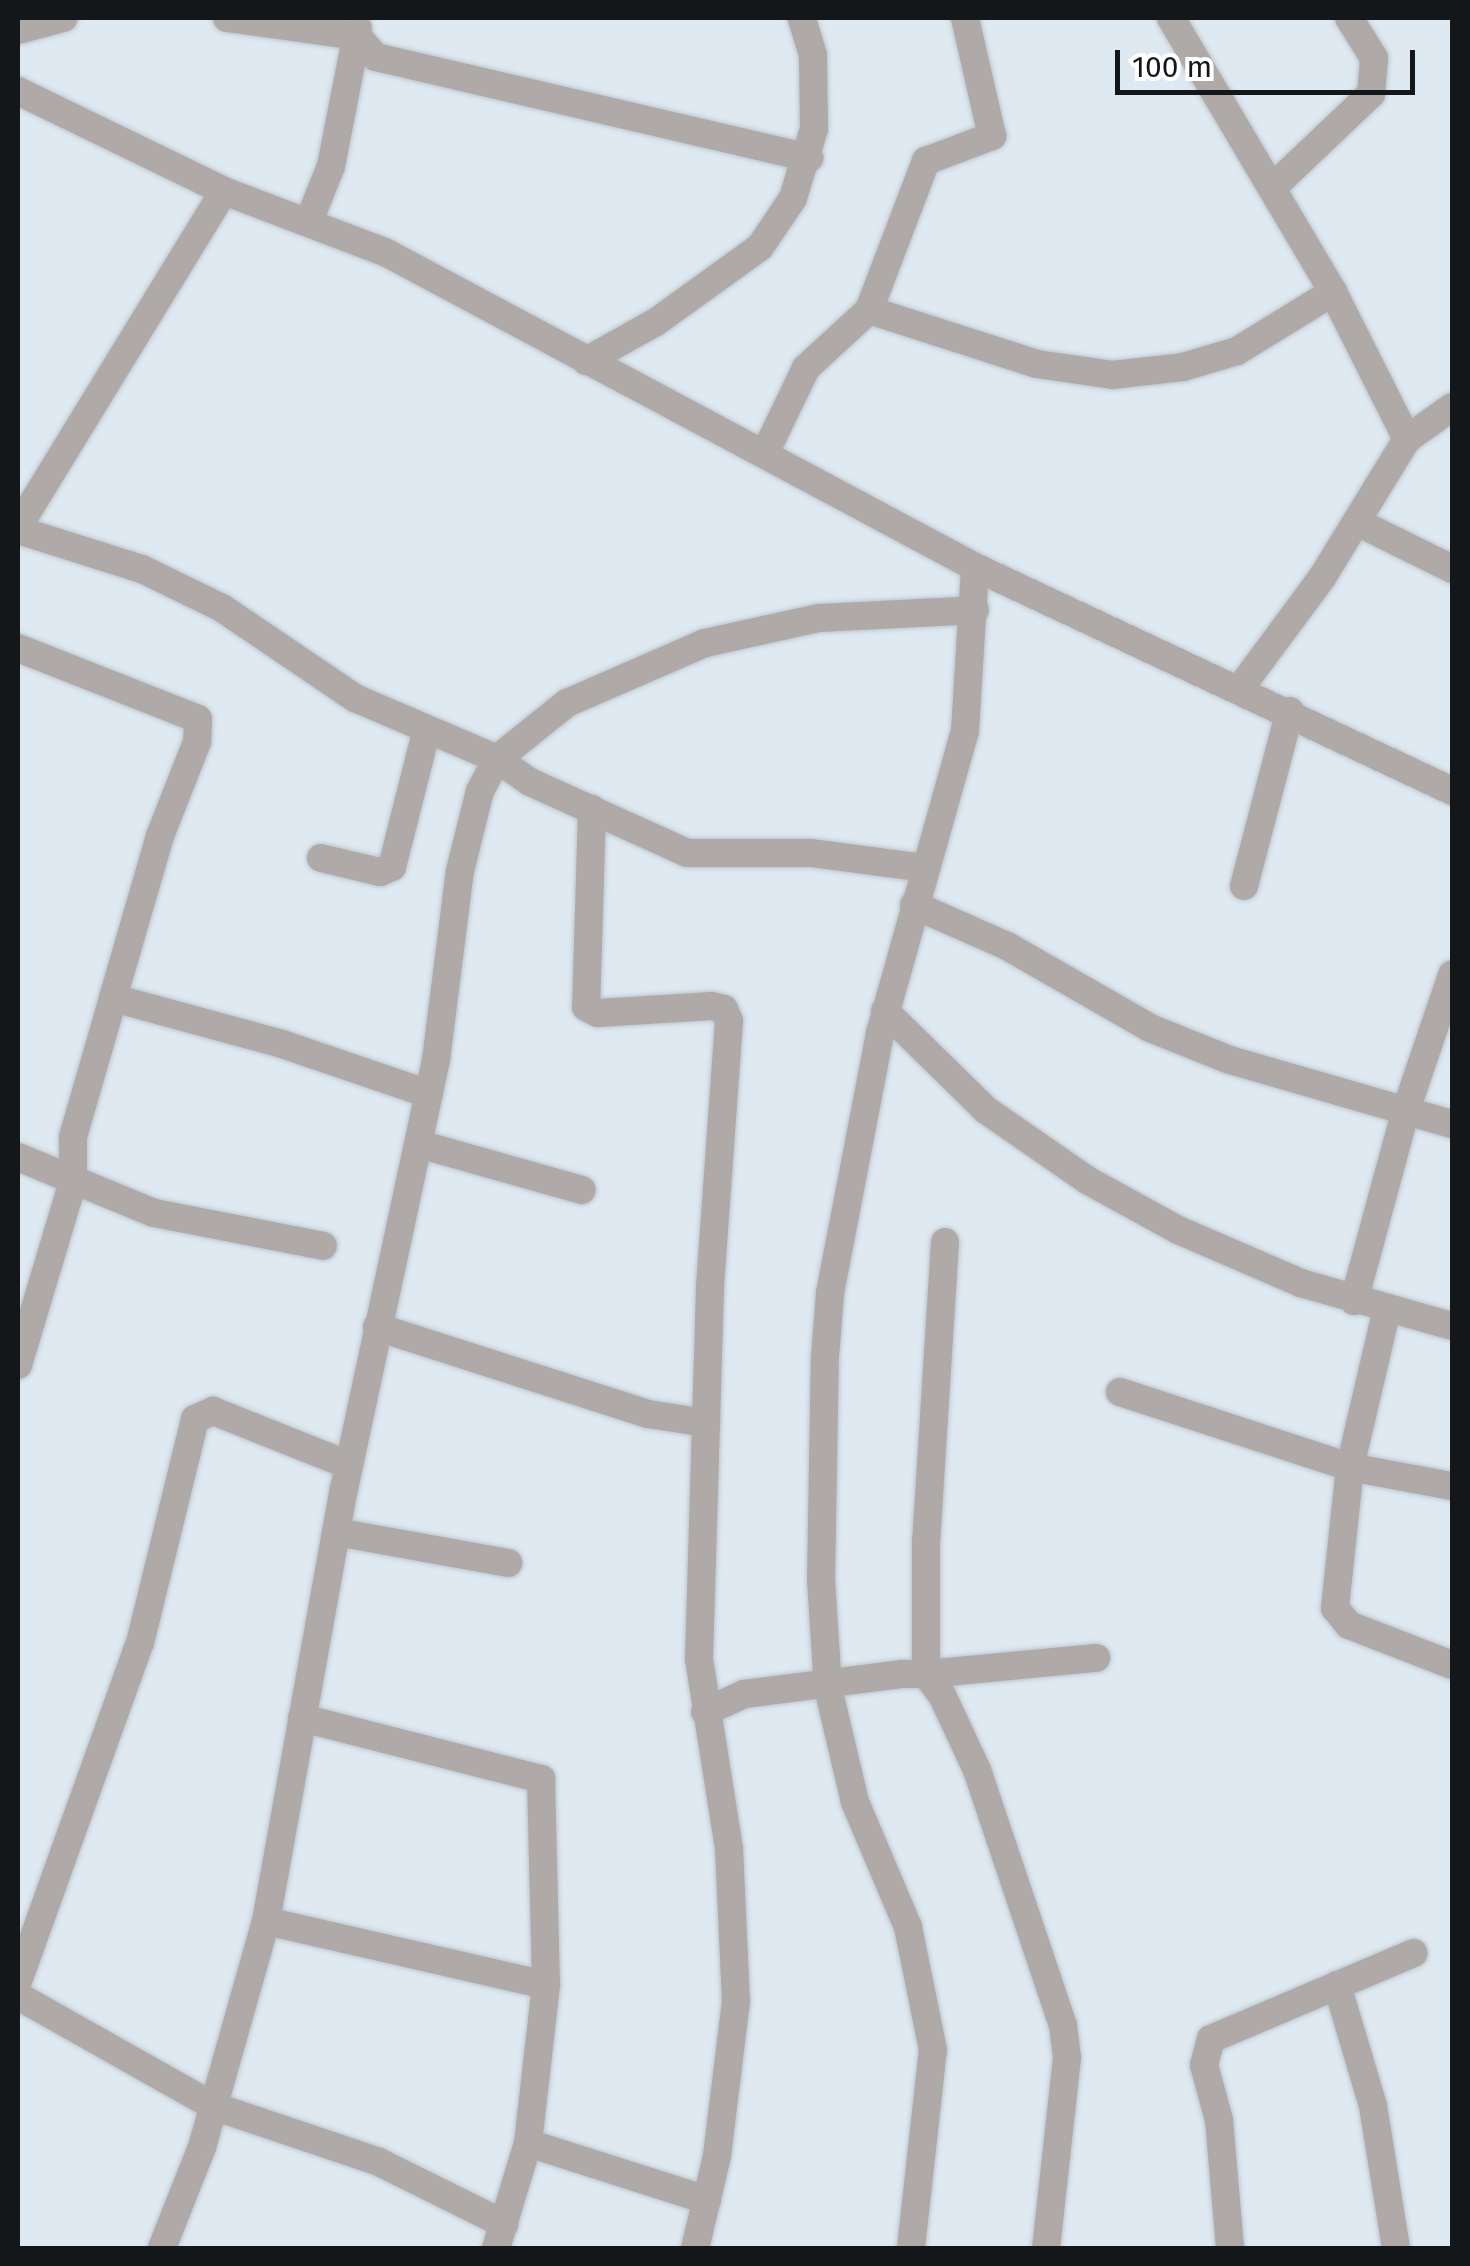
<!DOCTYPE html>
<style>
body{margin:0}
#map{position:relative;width:1470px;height:2266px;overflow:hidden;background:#dfe9f1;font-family:"Fira Sans",sans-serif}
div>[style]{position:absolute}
.roads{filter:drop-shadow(0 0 2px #bec7cf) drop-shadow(0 0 2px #bec7cf)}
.minor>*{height:28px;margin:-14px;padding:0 14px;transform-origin:14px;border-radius:14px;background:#afa9a8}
span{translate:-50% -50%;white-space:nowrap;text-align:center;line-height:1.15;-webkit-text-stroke:10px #fff;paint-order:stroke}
.frame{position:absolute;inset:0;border:20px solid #13171a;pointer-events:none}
.scale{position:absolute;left:1115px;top:50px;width:300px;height:45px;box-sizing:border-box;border:5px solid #13171a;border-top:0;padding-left:12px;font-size:30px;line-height:35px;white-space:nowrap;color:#13171a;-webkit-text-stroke:8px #fff;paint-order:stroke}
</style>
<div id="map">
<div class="roads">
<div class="minor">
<div style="left:227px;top:18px;width:131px;rotate:7.9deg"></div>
<div style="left:357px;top:36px;width:28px;rotate:48deg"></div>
<div style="left:376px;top:57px;width:445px;rotate:13.1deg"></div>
<div style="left:1171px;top:18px;width:318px;rotate:59.4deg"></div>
<div style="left:1333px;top:292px;width:165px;rotate:63.3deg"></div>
<div style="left:18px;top:30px;width:47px;rotate:-14.9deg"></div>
<div style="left:18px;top:91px;width:229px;rotate:25.9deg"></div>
<div style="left:224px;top:191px;width:172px;rotate:20.8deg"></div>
<div style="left:385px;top:252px;width:669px;rotate:28.1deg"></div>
<div style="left:975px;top:567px;width:527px;rotate:25.15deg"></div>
<div style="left:1272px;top:188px;width:137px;rotate:-43.5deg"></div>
<div style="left:1371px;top:94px;width:36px;rotate:-85deg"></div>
<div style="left:1374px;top:58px;width:47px;rotate:-122deg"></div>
<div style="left:309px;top:221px;width:59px;rotate:-68.2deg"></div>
<div style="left:331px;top:166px;width:140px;rotate:-78.9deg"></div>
<div style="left:869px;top:310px;width:176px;rotate:17.8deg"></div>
<div style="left:1037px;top:364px;width:76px;rotate:8.3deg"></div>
<div style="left:1112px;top:375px;width:71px;rotate:-6.4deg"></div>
<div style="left:1183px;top:367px;width:56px;rotate:-16.5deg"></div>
<div style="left:1237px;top:351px;width:113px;rotate:-31.6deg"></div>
<div style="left:586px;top:361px;width:80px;rotate:-29.1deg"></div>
<div style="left:656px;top:322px;width:128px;rotate:-35.8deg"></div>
<div style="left:760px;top:247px;width:59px;rotate:-56deg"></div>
<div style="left:793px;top:198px;width:72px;rotate:-73.1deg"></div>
<div style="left:814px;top:129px;width:74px;rotate:-90.8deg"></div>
<div style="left:813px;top:55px;width:39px;rotate:-107deg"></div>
<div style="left:765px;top:453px;width:94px;rotate:-64.2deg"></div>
<div style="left:806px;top:368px;width:86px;rotate:-42.6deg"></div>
<div style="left:869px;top:310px;width:160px;rotate:-69.1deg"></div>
<div style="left:926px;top:161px;width:71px;rotate:-20.7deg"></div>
<div style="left:992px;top:136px;width:121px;rotate:-102.9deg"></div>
<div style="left:1357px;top:522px;width:106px;rotate:26.3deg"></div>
<div style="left:18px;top:527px;width:394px;rotate:-58.5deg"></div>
<div style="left:18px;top:530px;width:130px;rotate:17.5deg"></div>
<div style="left:142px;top:569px;width:89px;rotate:26deg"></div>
<div style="left:222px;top:608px;width:161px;rotate:34.1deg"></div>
<div style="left:355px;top:698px;width:155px;rotate:23.2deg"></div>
<div style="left:497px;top:759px;width:40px;rotate:34.9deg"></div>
<div style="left:530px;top:782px;width:172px;rotate:24.3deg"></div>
<div style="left:687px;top:853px;width:124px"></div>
<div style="left:811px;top:853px;width:115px;rotate:7.5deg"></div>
<div style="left:18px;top:648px;width:193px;rotate:21.5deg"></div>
<div style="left:198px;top:719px;width:23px;rotate:92deg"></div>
<div style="left:197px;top:742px;width:101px;rotate:111.5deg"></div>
<div style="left:160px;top:836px;width:169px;rotate:106.2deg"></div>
<div style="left:1241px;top:687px;width:138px;rotate:-53.5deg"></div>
<div style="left:1323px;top:576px;width:161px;rotate:-58.5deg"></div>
<div style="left:1407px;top:439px;width:55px;rotate:-35.4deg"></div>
<div style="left:592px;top:809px;width:198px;rotate:91.7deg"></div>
<div style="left:586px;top:1007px;width:13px;rotate:27deg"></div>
<div style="left:598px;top:1013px;width:114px;rotate:-3.5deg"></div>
<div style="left:712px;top:1006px;width:12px;rotate:14deg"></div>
<div style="left:724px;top:1009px;width:13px;rotate:67deg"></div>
<div style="left:729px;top:1021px;width:268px;rotate:94.1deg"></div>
<div style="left:710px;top:1288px;width:371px;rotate:91.7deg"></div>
<div style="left:699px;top:1659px;width:191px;rotate:81deg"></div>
<div style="left:729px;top:1848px;width:153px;rotate:87.4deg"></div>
<div style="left:736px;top:2001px;width:156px;rotate:97deg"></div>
<div style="left:717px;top:2156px;width:95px;rotate:103.4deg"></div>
<div style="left:321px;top:858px;width:61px;rotate:13.3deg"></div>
<div style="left:380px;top:872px;width:13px;rotate:-23deg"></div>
<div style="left:392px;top:867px;width:142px;rotate:-75.8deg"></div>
<div style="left:1244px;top:886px;width:181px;rotate:-75.3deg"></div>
<div style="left:914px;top:905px;width:102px;rotate:23.8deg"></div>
<div style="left:1007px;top:946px;width:165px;rotate:29.8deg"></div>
<div style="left:1150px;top:1028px;width:86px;rotate:21.8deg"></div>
<div style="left:1230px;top:1060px;width:231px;rotate:16.1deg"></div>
<div style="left:885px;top:1011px;width:141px;rotate:44.4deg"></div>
<div style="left:986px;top:1110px;width:123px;rotate:34.7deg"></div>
<div style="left:1087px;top:1180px;width:104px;rotate:28.8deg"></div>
<div style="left:1178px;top:1230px;width:134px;rotate:23.3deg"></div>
<div style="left:1301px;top:1283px;width:157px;rotate:15.9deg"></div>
<div style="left:419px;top:1144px;width:169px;rotate:15.8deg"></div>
<div style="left:18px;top:1157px;width:147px;rotate:22.4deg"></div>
<div style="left:154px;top:1213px;width:172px;rotate:11deg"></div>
<div style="left:945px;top:1242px;width:301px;rotate:93.6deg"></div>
<div style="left:926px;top:1542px;width:132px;rotate:90deg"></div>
<div style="left:926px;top:1674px;width:171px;rotate:-5.4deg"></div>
<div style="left:1354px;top:1301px;width:198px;rotate:-74.8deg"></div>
<div style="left:1406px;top:1110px;width:143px;rotate:-71.2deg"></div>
<div style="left:1387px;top:1309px;width:162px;rotate:103.2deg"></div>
<div style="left:1350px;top:1467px;width:142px;rotate:96.1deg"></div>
<div style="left:1335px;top:1608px;width:22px;rotate:51deg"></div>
<div style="left:1349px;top:1625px;width:110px;rotate:21.2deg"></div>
<div style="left:377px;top:1327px;width:285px;rotate:17.8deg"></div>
<div style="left:648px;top:1414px;width:59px;rotate:8.8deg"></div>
<div style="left:18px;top:1365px;width:191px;rotate:-73.3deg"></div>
<div style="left:73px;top:1182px;width:45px;rotate:-90deg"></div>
<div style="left:73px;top:1137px;width:145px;rotate:-73.9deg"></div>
<div style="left:113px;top:998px;width:175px;rotate:15.2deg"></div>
<div style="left:282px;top:1044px;width:155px;rotate:18.8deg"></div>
<div style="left:1120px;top:1392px;width:242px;rotate:18.1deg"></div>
<div style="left:1350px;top:1467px;width:104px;rotate:10.6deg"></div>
<div style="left:336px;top:1532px;width:175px;rotate:10.2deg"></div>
<div style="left:705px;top:1712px;width:43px;rotate:-24.8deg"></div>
<div style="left:744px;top:1694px;width:160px;rotate:-7.2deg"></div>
<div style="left:903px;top:1674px;width:23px"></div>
<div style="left:926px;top:1674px;width:26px;rotate:53deg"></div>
<div style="left:942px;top:1695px;width:83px;rotate:65deg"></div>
<div style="left:977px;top:1770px;width:269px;rotate:71.4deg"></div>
<div style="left:1063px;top:2025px;width:33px;rotate:83deg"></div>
<div style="left:1067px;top:2058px;width:191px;rotate:96.3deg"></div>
<div style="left:302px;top:1718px;width:247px;rotate:14.3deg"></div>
<div style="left:541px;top:1779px;width:206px;rotate:88.6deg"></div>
<div style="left:266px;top:1921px;width:287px;rotate:12.9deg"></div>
<div style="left:546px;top:1985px;width:159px;rotate:96.5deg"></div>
<div style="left:528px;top:2143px;width:110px;rotate:106.9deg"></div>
<div style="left:18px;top:1981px;width:359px;rotate:-70.2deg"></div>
<div style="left:140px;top:1643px;width:231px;rotate:-76.2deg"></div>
<div style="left:195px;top:1419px;width:20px;rotate:-24deg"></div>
<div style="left:213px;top:1411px;width:146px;rotate:21.7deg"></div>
<div style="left:1337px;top:1985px;width:126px;rotate:73.4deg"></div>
<div style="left:1373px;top:2106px;width:144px;rotate:80.8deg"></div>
<div style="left:18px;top:1996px;width:224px;rotate:29.4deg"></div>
<div style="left:213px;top:2106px;width:175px;rotate:18.6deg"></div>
<div style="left:379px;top:2162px;width:140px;rotate:26.4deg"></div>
<div style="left:528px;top:2143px;width:188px;rotate:17.7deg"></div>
<div style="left:162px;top:2248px;width:109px;rotate:-68.4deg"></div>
<div style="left:202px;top:2147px;width:235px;rotate:-74.2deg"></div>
<div style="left:266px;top:1921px;width:439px;rotate:-79.8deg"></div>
<div style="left:344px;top:1489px;width:439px;rotate:-77.9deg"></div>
<div style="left:436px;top:1060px;width:191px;rotate:-82.8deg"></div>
<div style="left:460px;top:871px;width:82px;rotate:-76deg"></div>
<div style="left:480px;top:791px;width:36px;rotate:-62deg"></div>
<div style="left:497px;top:759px;width:90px;rotate:-38.7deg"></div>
<div style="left:567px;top:703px;width:150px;rotate:-23.5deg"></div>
<div style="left:705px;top:643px;width:117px;rotate:-12.4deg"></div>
<div style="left:819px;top:618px;width:156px;rotate:-2.9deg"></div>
<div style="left:911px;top:2248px;width:199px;rotate:-83.7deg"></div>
<div style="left:933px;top:2050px;width:126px;rotate:-101.5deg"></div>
<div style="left:908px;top:1927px;width:136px;rotate:-113deg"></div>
<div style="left:855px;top:1802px;width:117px;rotate:-103.3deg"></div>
<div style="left:828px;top:1688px;width:109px;rotate:-93.7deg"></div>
<div style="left:821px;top:1579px;width:222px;rotate:-89deg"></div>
<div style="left:825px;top:1357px;width:64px;rotate:-85.5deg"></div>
<div style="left:830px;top:1293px;width:265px;rotate:-79.1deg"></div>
<div style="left:880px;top:1033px;width:314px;rotate:-74.3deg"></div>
<div style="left:965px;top:731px;width:164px;rotate:-86.5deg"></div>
<div style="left:1230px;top:2248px;width:128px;rotate:-94.9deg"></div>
<div style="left:1219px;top:2120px;width:57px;rotate:-105.3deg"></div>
<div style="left:1204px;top:2065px;width:27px;rotate:-75deg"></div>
<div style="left:1211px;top:2039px;width:220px;rotate:-23deg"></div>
</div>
</div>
<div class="frame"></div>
<div class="scale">100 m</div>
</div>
